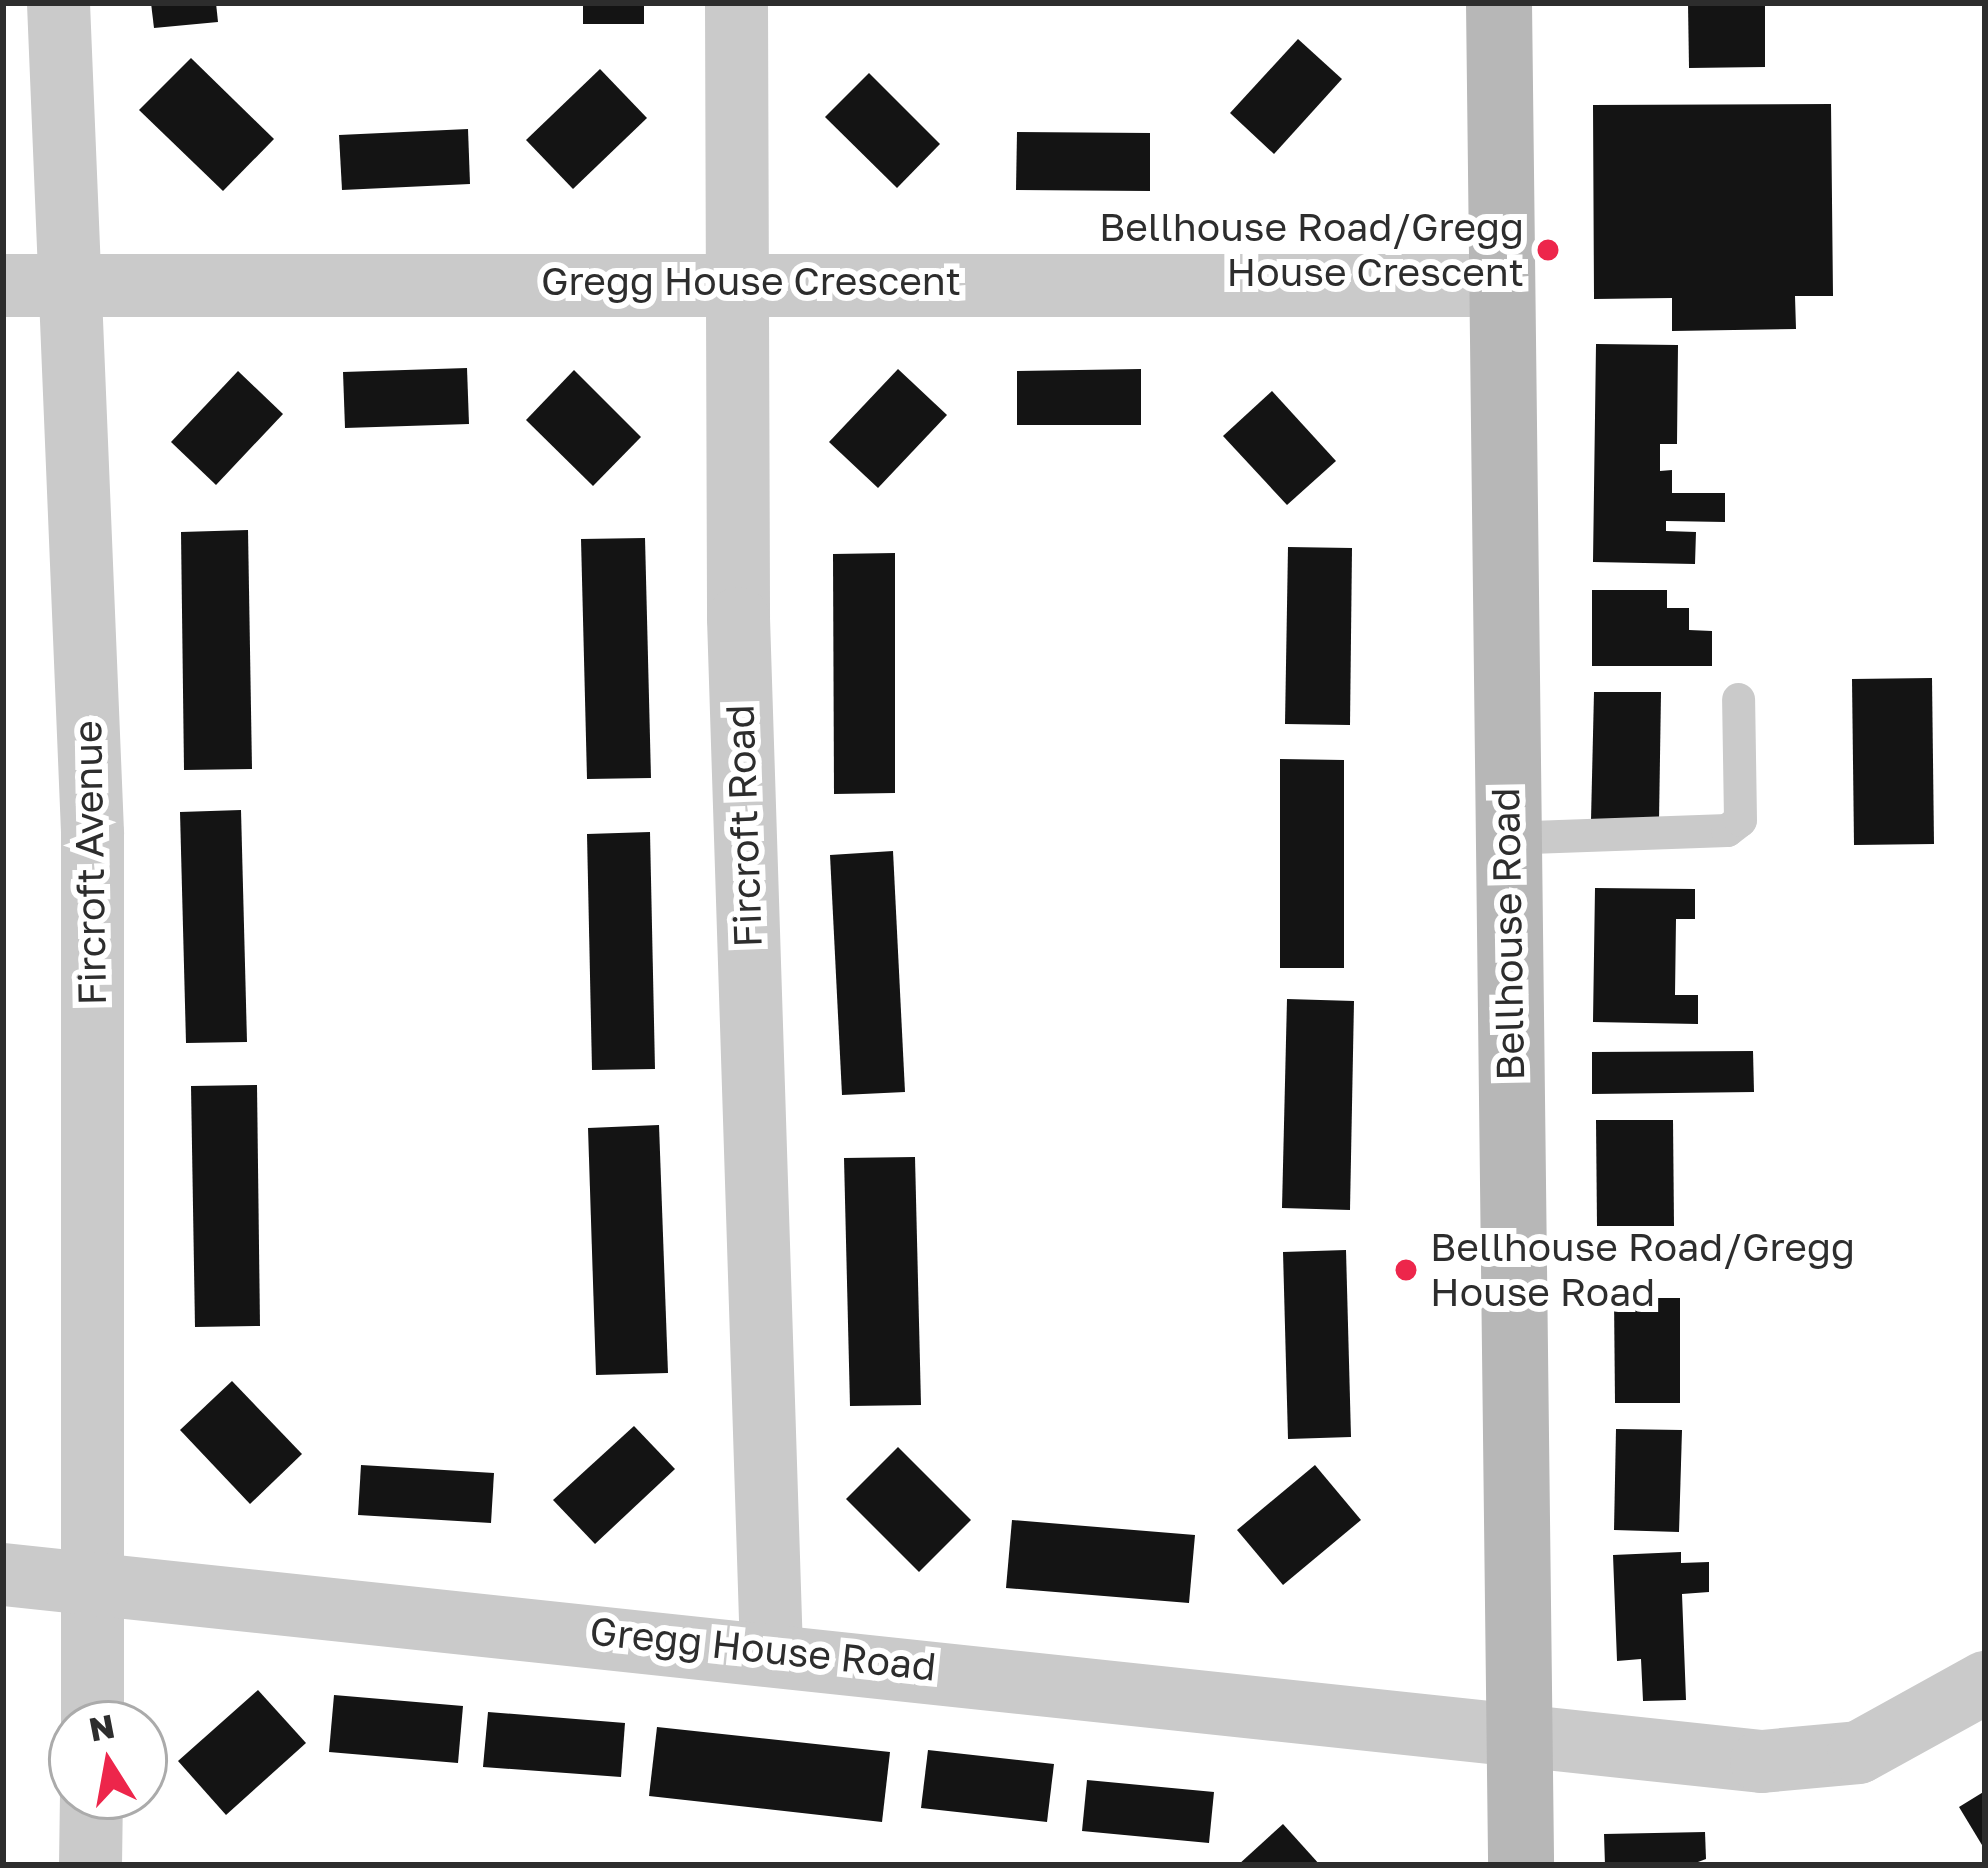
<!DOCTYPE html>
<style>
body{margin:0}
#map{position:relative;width:1988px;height:1868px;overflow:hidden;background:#fff;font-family:"Golos Text",sans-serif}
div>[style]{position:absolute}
.building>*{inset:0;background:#141414}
.lane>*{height:33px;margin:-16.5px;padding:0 16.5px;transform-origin:16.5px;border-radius:16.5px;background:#cacaca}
.street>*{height:63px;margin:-31.5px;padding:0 31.5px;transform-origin:31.5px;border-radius:31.5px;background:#cacaca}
.secondary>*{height:66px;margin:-33px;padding:0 33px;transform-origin:33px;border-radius:33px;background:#b7b7b7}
.dots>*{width:33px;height:33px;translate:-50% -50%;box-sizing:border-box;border:6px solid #fff;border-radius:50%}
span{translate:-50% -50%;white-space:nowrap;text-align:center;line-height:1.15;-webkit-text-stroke:12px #fff;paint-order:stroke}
.poi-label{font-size:39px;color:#2d2d2d}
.right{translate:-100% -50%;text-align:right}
.left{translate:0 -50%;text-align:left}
.street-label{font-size:39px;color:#2d2d2d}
.frame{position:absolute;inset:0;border:6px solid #2d2d2d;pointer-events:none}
.north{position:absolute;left:48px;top:1700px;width:120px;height:120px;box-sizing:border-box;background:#fff;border:3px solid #ababab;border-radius:50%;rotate:349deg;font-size:33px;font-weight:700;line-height:48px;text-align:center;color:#2d2d2d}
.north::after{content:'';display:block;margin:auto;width:42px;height:54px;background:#ed264b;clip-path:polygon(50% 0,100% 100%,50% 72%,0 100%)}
</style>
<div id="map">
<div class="building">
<div style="clip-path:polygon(151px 3px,216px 3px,218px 22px,154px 28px)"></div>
<div style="clip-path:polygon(583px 3px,644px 3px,644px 24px,583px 24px)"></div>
<div style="clip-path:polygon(1688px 3px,1765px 3px,1765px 67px,1689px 68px)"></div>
<div style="clip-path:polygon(1298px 39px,1342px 79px,1274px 154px,1230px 113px)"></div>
<div style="clip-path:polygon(191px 58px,274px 139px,223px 191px,139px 110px)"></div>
<div style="clip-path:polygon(600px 69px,647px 118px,573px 189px,526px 140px)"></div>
<div style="clip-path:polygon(869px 73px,940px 144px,897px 188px,825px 117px)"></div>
<div style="clip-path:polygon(1831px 104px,1833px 296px,1795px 296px,1796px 329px,1672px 331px,1672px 298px,1594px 299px,1593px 105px)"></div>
<div style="clip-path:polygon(468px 129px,470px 184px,342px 190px,339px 135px)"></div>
<div style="clip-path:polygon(1017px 132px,1150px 133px,1150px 191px,1016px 190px)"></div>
<div style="clip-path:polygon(1596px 344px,1678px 345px,1677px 444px,1660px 444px,1660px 471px,1672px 470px,1672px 493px,1725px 493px,1725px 522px,1666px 521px,1666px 531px,1696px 532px,1695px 564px,1593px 562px)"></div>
<div style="clip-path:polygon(467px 368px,469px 424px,345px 428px,343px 372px)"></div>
<div style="clip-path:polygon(898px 369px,947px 415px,878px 488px,829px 442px)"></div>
<div style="clip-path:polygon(1141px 369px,1141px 425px,1017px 425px,1017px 371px)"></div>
<div style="clip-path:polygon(574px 370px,641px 437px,593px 486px,526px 420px)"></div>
<div style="clip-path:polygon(238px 371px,283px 414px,216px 485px,171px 442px)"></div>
<div style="clip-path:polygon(1272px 391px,1336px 461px,1287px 505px,1223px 436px)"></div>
<div style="clip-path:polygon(248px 530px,252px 769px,184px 770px,181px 532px)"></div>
<div style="clip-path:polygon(645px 538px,651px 778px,587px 779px,581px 539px)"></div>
<div style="clip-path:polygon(1288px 547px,1352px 548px,1350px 725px,1285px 724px)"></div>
<div style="clip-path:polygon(895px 553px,895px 793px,834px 794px,833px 554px)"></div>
<div style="clip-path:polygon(1592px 590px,1667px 590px,1667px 608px,1689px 608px,1689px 630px,1712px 631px,1712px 666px,1592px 666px)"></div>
<div style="clip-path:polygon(1932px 678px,1934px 844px,1854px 845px,1852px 679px)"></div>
<div style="clip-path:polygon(1594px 692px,1661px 692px,1659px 821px,1591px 820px)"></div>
<div style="clip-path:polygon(1280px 759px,1344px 760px,1344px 968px,1280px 968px)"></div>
<div style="clip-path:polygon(241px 810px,247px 1042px,186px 1043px,180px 812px)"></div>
<div style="clip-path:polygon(650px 832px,655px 1069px,592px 1070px,587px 834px)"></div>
<div style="clip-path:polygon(893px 851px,905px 1092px,842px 1095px,830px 855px)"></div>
<div style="clip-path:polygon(1595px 888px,1695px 889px,1695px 919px,1676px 919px,1675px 995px,1698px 995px,1698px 1024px,1593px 1022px)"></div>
<div style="clip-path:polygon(1287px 999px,1354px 1001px,1350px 1210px,1282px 1208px)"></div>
<div style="clip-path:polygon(1753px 1051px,1754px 1092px,1592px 1094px,1592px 1052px)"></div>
<div style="clip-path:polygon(257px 1085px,260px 1326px,195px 1327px,191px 1086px)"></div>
<div style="clip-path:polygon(1596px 1120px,1673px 1120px,1674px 1226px,1597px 1226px)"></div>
<div style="clip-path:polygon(659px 1125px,668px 1373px,596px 1375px,588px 1128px)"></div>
<div style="clip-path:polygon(915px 1157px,921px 1405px,850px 1406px,844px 1158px)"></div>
<div style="clip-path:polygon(1346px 1250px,1351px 1437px,1288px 1439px,1283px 1252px)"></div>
<div style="clip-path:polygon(1614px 1298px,1680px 1298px,1680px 1403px,1615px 1403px)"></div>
<div style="clip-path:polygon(232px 1381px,302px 1454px,250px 1504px,180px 1430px)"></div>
<div style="clip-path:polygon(634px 1426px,675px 1469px,595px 1544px,553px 1500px)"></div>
<div style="clip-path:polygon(1616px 1429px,1682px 1430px,1679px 1532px,1614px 1530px)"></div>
<div style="clip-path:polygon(898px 1447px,971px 1520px,919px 1572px,846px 1499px)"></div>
<div style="clip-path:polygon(361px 1465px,494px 1473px,491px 1523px,358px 1515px)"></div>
<div style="clip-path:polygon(1315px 1465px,1361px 1520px,1283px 1585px,1237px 1530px)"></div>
<div style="clip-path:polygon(1012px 1520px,1195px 1535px,1189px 1603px,1006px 1588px)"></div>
<div style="clip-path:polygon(1681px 1552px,1681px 1563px,1709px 1562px,1709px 1592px,1682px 1594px,1686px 1700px,1643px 1701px,1641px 1659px,1617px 1661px,1613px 1555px)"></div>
<div style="clip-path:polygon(258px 1690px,306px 1743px,226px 1815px,178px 1761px)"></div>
<div style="clip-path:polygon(334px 1695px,463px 1706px,458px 1763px,329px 1752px)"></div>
<div style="clip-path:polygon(488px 1712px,625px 1723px,621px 1777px,483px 1767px)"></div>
<div style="clip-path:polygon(657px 1727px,890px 1752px,882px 1822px,649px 1796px)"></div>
<div style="clip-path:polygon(928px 1750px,1054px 1764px,1047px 1822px,921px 1808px)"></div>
<div style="clip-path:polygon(1087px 1780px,1214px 1792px,1209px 1843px,1082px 1831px)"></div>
<div style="clip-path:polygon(1985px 1791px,1985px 1850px,1959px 1807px)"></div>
<div style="clip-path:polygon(1283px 1824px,1320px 1865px,1238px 1865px)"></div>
<div style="clip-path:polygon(1705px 1832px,1706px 1859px,1690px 1865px,1605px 1865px,1604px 1834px)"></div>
</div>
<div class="lane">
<div style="left:1506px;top:838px;width:221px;rotate:-2.1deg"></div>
<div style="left:1727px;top:830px;width:16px;rotate:-38deg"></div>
<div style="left:1740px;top:820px;width:121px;rotate:-90.9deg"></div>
</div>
<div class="street">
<div style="left:58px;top:3px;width:831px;rotate:87.65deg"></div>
<div style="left:92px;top:833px;width:891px;rotate:90deg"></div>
<div style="left:736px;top:3px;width:615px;rotate:89.81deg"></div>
<div style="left:738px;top:618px;width:1032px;rotate:88.17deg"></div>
<div style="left:3px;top:285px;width:1495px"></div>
<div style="left:3px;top:1574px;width:1768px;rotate:6.07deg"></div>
<div style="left:1761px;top:1761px;width:97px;rotate:-5.3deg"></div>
<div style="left:1858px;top:1752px;width:145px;rotate:-28.9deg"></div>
<div style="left:90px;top:1865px;width:69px;rotate:-89.2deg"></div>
</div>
<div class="secondary">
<div style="left:1499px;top:3px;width:1862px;rotate:89.32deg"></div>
</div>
<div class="dots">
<div style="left:1548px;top:250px;background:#ed264b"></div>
<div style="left:1406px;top:1270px;background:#ed264b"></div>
</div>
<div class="poi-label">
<span class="right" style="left:1524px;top:250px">Bellhouse Road/Gregg<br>House Crescent</span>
<span class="left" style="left:1430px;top:1270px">Bellhouse Road/Gregg<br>House Road</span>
</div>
<div class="street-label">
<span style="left:751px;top:281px">Gregg House Crescent</span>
<span style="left:744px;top:826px;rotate:-92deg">Fircroft Road</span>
<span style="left:90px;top:863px;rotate:-91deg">Fircroft Avenue</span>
<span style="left:1508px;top:934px;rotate:-91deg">Bellhouse Road</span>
<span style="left:763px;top:1649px;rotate:6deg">Gregg House Road</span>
</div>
<div class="frame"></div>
<div class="north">N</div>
</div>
